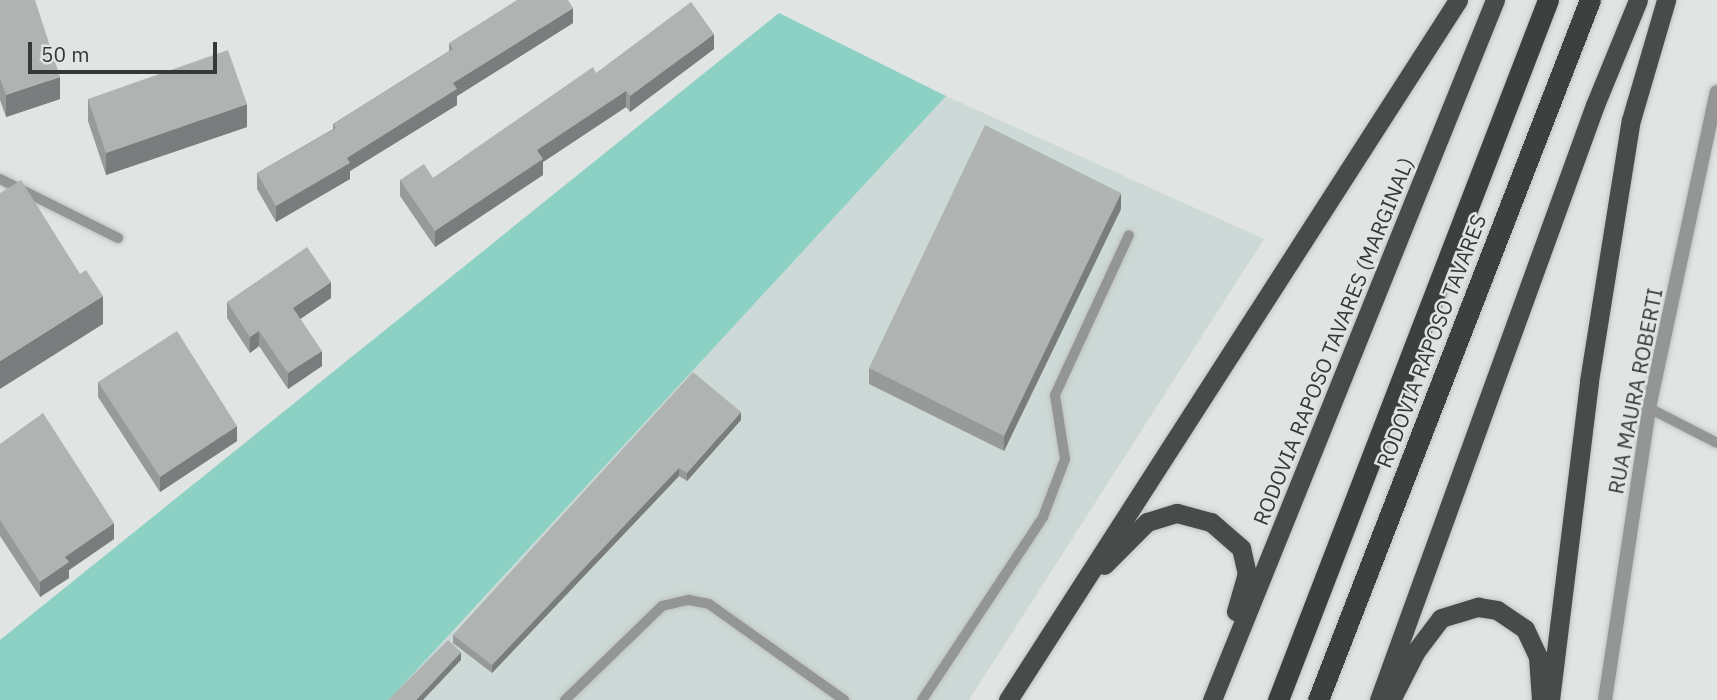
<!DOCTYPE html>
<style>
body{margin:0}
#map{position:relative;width:1717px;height:700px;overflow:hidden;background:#e0e4e3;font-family:"IBM Plex Sans",sans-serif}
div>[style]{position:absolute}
.built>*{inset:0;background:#cdd9d6}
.green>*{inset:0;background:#8cd1c3}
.roads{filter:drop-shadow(0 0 2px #bec2c1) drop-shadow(0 0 2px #bec2c1)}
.service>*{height:10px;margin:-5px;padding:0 5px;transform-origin:5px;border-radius:5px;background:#949595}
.minor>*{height:14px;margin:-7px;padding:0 7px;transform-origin:7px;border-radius:7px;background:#949595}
.trunk>*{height:19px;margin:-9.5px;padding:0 9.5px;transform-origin:9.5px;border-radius:9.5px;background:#484b4a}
.motorway>*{height:21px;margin:-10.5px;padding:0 10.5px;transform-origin:10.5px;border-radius:10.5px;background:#3d403f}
.wall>*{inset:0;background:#969a99}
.shaded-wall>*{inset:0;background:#7a7d7d}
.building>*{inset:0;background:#afb3b2}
span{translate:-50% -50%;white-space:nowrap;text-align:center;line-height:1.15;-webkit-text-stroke:5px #e0e4e3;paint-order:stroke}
.street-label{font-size:21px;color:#363838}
.scale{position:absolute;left:28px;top:42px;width:189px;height:32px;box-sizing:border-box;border:4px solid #363838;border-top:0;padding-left:9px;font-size:21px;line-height:24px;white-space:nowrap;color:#363838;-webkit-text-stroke:5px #e0e4e3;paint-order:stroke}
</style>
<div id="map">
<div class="built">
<div style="clip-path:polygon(946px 96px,1264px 239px,969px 700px,389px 700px)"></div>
</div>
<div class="green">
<div style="clip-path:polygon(779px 13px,946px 96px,389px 700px,0 700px,0 640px)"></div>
</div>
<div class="roads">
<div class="service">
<div style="left:0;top:179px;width:132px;rotate:26.6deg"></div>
<div style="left:1649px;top:408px;width:76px;rotate:27.2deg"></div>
<div style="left:565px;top:700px;width:135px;rotate:-44.1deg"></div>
<div style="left:662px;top:606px;width:28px;rotate:-13deg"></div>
<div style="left:689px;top:600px;width:20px;rotate:11deg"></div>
<div style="left:709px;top:604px;width:166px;rotate:35.4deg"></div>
<div style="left:922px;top:700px;width:219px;rotate:-56.5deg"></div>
<div style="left:1043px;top:517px;width:62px;rotate:-69.2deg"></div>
<div style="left:1065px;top:459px;width:65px;rotate:-98.9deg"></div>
<div style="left:1055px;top:395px;width:176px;rotate:-65.2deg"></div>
</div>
<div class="minor">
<div style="left:1605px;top:700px;width:295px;rotate:-81.4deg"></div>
<div style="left:1649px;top:408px;width:323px;rotate:-77.9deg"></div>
</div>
<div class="trunk">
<div style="left:1104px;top:565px;width:61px;rotate:-45deg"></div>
<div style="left:1147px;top:522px;width:31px;rotate:-17deg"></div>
<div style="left:1177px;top:513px;width:35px;rotate:15deg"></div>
<div style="left:1211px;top:522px;width:40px;rotate:41deg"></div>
<div style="left:1241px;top:548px;width:26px;rotate:77deg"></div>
<div style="left:1247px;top:573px;width:40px;rotate:106deg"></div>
<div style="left:1008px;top:700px;width:832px;rotate:-57.26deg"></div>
<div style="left:1212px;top:700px;width:755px;rotate:-67.99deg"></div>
<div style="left:1379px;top:700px;width:633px;rotate:-70.05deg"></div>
<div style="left:1595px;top:105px;width:113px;rotate:-67.7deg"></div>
<div style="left:1391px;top:700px;width:55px;rotate:-63deg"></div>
<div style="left:1416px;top:651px;width:41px;rotate:-52.9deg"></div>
<div style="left:1441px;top:618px;width:39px;rotate:-17deg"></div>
<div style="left:1478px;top:607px;width:19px;rotate:9deg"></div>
<div style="left:1497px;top:610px;width:34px;rotate:34deg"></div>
<div style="left:1525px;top:629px;width:31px;rotate:65deg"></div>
<div style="left:1538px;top:657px;width:43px;rotate:86deg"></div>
<div style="left:1550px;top:700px;width:321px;rotate:-83deg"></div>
<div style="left:1589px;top:381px;width:264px;rotate:-80.9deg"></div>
<div style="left:1631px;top:120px;width:125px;rotate:-73.7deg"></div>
</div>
<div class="motorway">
<div style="left:1278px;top:700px;width:750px;rotate:-68.91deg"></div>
<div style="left:1318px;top:700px;width:751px;rotate:-68.77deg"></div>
</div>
</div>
<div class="wall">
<div style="clip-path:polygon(0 0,60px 99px,6px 117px,0 100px)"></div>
<div style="clip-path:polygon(573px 23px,457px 96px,457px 105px,350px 171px,350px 179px,276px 222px,257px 189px,257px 173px,333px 129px,333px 124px,449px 51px,449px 43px)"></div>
<div style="clip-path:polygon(714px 49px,630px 112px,626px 107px,543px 162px,543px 175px,435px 247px,400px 196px,400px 180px,433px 178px,596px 73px)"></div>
<div style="clip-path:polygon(88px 99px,247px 127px,106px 175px,88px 121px)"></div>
<div style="clip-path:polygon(1121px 209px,1004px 451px,869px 384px,869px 368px)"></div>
<div style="clip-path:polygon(331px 298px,300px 319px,322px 366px,288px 389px,259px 346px,250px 353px,227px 318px,227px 302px)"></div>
<div style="clip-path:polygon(98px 382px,237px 441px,160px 492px,98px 397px)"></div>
<div style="clip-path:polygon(741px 420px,687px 481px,679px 476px,492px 673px,453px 643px,453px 635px)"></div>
<div style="clip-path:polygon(0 444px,114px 539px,69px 570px,69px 578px,40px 597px,0 536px)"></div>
</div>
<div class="shaded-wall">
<div style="clip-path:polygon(573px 8px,573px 23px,457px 96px,457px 105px,350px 171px,350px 179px,276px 222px,276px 206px,347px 158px,453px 83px)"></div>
<div style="clip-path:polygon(714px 34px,714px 49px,630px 112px,630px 96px)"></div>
<div style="clip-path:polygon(60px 77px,60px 99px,6px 117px,6px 95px)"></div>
<div style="clip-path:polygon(626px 91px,626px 107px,543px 162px,543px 175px,435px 247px,435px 231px,537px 150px)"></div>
<div style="clip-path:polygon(247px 104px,247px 127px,106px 175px,106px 153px)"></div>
<div style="clip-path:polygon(1121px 193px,1121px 209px,1004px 451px,1004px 436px)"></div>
<div style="clip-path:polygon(331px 282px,331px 298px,293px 324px,293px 308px)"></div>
<div style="clip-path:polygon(103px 296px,103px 324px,0 389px,0 361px)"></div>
<div style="clip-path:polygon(259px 331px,259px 346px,250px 353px,250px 337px)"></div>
<div style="clip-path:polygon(322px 351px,322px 366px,288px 389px,288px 373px)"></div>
<div style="clip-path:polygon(741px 412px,741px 420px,687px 481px,687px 473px)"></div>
<div style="clip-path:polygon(237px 426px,237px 441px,160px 492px,160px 477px)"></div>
<div style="clip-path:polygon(679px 468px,679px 476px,492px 673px,492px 665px)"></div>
<div style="clip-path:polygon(114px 523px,114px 539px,69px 570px,69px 578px,40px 597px,40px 582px,65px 557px)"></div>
<div style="clip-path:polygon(461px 652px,461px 660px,423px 700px,416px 700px)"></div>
</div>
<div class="building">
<div style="clip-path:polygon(0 0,35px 0,60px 77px,6px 95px,0 78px)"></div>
<div style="clip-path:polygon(517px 0,568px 0,573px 8px,453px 83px,457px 89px,347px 158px,350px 163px,276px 206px,257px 173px,336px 128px,333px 124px,453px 49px,449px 43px)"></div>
<div style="clip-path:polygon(691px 2px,714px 34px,630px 96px,626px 91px,537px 150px,543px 159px,435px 231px,400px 180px,424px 164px,433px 178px,593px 67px,596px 73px)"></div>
<div style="clip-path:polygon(228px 50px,247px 104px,106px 153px,88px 99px)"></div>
<div style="clip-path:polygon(985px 125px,1121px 193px,1004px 436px,869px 368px)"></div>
<div style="clip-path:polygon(21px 180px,80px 274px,86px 270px,103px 296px,0 361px,0 193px)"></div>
<div style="clip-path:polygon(307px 247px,331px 282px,293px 308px,322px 351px,288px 373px,259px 331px,250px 337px,227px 302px)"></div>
<div style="clip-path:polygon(177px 331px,237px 426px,160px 477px,98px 382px)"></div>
<div style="clip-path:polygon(693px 372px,741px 412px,687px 473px,679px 468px,492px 665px,453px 635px)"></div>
<div style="clip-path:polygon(43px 413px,114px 523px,65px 557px,69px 562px,40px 582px,0 520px,0 444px)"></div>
<div style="clip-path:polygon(448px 640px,461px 652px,416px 700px,388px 700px)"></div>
</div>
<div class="street-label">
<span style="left:1333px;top:341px;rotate:-68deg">RODOVIA RAPOSO TAVARES (MARGINAL)</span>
<span style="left:1431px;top:341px;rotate:-69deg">RODOVIA RAPOSO TAVARES</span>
<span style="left:1635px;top:391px;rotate:-79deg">RUA MAURA ROBERTI</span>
</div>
<div class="scale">50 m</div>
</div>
